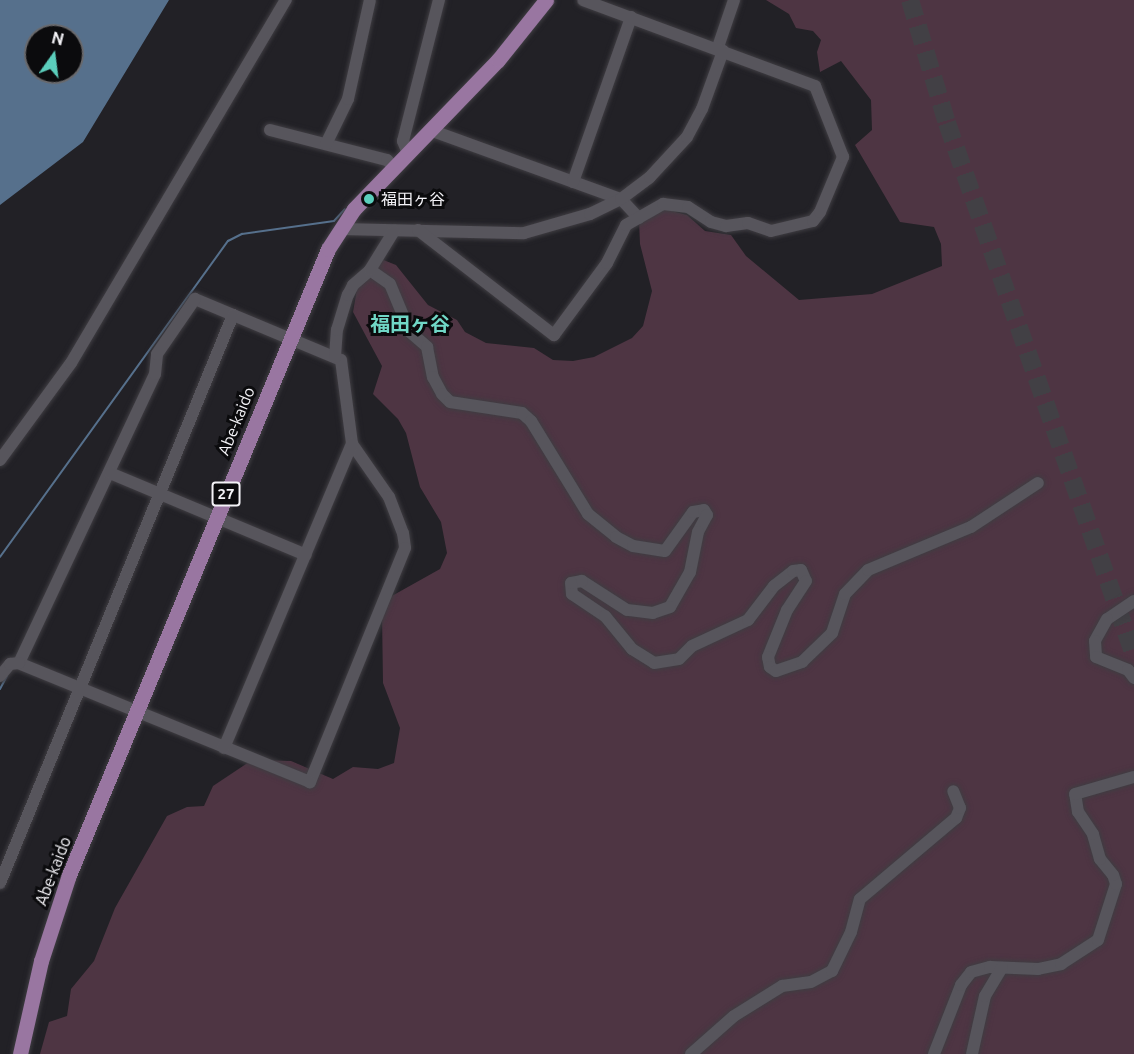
<!DOCTYPE html>
<meta charset="utf-8">
<style>
body{margin:0}
#map{position:relative;width:1134px;height:1054px;overflow:hidden;background:#222126;font-family:Ubuntu,"Noto Sans JP",sans-serif}
div>[style]{position:absolute}
.green>*{inset:0;background:#4e3543}
.water>*{inset:0;background:#56708c}
.stream>*{height:2px;margin:-1px;padding:0 1px;transform-origin:1px;border-radius:1px;background:#56708c}
.highway-tunnel>*{height:18px;margin-top:-9px;transform-origin:0;background:repeating-linear-gradient(90deg,#424045 0 18px,transparent 0 27px)}
.roads{filter:drop-shadow(0 0 2px #3f3d42) drop-shadow(0 0 2px #3f3d42)}
.minor>*{height:12px;margin:-6px;padding:0 6px;transform-origin:6px;border-radius:6px;background:#57555c}
.major>*{height:15px;margin:-7.5px;padding:0 7.5px;transform-origin:7.5px;border-radius:7.5px;background:#9976a1}
.dots>*{width:16px;height:16px;translate:-50% -50%;box-sizing:border-box;border:3px solid #0b0b0d;border-radius:50%}
span{translate:-50% -50%;white-space:nowrap;text-align:center;line-height:1.15;-webkit-text-stroke:6px #0b0b0d;paint-order:stroke}
.shield-label span{padding:2px 4px;background:#0b0b0d;border:2px solid;border-radius:4px;-webkit-text-stroke-width:0}
.shield-label{font-size:15px;color:#f4f3f7;font-weight:700}
.poi-label{font-size:16px;color:#f4f3f7}
.left{translate:0 -50%;text-align:left}
.street-label{font-size:16px;color:#f4f3f7}
.quarter-label{font-size:20px;color:#70d7c6;font-weight:700}
.north{position:absolute;left:24px;top:24px;width:60px;height:60px;box-sizing:border-box;background:#0b0b0d;border:2px solid #68686b;border-radius:50%;rotate:14deg;font-size:16px;font-weight:700;line-height:24px;text-align:center;color:#f4f3f7}
.north::after{content:'';display:block;margin:auto;width:21px;height:27px;background:#5bcebc;clip-path:polygon(50% 0,100% 100%,50% 72%,0 100%)}
</style>
<div id="map">
<div class="green">
<div style="clip-path:polygon(766px 0,1134px 0,1134px 1054px,40px 1054px,49px 1022px,67px 1016px,71px 989px,94px 961px,115px 908px,167px 816px,187px 807px,204px 806px,213px 786px,252px 760px,291px 761px,333px 779px,353px 767px,378px 769px,394px 763px,400px 728px,383px 683px,382px 616px,390px 597px,440px 569px,447px 553px,441px 522px,420px 487px,406px 433px,398px 419px,373px 394px,382px 366px,353px 312px,358px 283px,381px 259px,396px 265px,428px 305px,457px 320px,465px 332px,486px 343px,534px 348px,553px 360px,573px 361px,594px 357px,632px 338px,643px 326px,652px 291px,640px 244px,639px 221px,664px 209px,687px 215px,705px 231px,731px 235px,746px 256px,799px 300px,872px 294px,942px 266px,941px 244px,934px 227px,900px 222px,855px 145px,872px 130px,871px 100px,841px 61px,820px 72px,817px 52px,821px 40px,813px 31px,796px 28px,789px 14px)"></div>
</div>
<div class="water">
<div style="clip-path:polygon(evenodd,0 0,169px 0,83px 142px,0 205px,0 0,36px 36px,72px 36px,72px 72px,36px 72px,36px 36px)"></div>
</div>
<div class="stream">
<div style="left:0;top:557px;width:390px;rotate:-54.2deg"></div>
<div style="left:228px;top:241px;width:16px;rotate:-27deg"></div>
<div style="left:242px;top:234px;width:93px;rotate:-8deg"></div>
<div style="left:334px;top:221px;width:16px;rotate:-47deg"></div>
<div style="left:0;top:689px;width:15px;rotate:-62deg"></div>
</div>
<div class="highway-tunnel">
<div style="left:910px;top:0;width:128px;rotate:73.3deg"></div>
<div style="left:947px;top:123px;width:564px;rotate:70.63deg"></div>
</div>
<div class="roads">
<div class="minor">
<div style="left:718px;top:47px;width:50px;rotate:-71.2deg"></div>
<div style="left:270px;top:130px;width:121px;rotate:14.4deg"></div>
<div style="left:387px;top:160px;width:10px;rotate:45deg"></div>
<div style="left:430px;top:130px;width:203px;rotate:19.9deg"></div>
<div style="left:621px;top:199px;width:26px;rotate:47deg"></div>
<div style="left:326px;top:144px;width:50px;rotate:-63.9deg"></div>
<div style="left:348px;top:99px;width:101px;rotate:-77.5deg"></div>
<div style="left:408px;top:153px;width:13px;rotate:-113deg"></div>
<div style="left:403px;top:141px;width:146px;rotate:-75.7deg"></div>
<div style="left:573px;top:182px;width:175px;rotate:-70.6deg"></div>
<div style="left:341px;top:229px;width:183px;rotate:1.3deg"></div>
<div style="left:524px;top:233px;width:69px;rotate:-16.1deg"></div>
<div style="left:590px;top:214px;width:34px;rotate:-26deg"></div>
<div style="left:621px;top:199px;width:36px;rotate:-37deg"></div>
<div style="left:650px;top:177px;width:54px;rotate:-47.2deg"></div>
<div style="left:687px;top:137px;width:32px;rotate:-62deg"></div>
<div style="left:702px;top:109px;width:62px;rotate:-70.1deg"></div>
<div style="left:418px;top:230px;width:172px;rotate:37.7deg"></div>
<div style="left:554px;top:335px;width:89px;rotate:-53.6deg"></div>
<div style="left:607px;top:263px;width:42px;rotate:-63.4deg"></div>
<div style="left:626px;top:225px;width:43px;rotate:-29.6deg"></div>
<div style="left:663px;top:204px;width:25px;rotate:7deg"></div>
<div style="left:688px;top:207px;width:27px;rotate:33deg"></div>
<div style="left:711px;top:222px;width:16px;rotate:15deg"></div>
<div style="left:726px;top:226px;width:22px;rotate:-8deg"></div>
<div style="left:748px;top:223px;width:24px;rotate:19deg"></div>
<div style="left:771px;top:231px;width:43px;rotate:-13.4deg"></div>
<div style="left:813px;top:221px;width:11px;rotate:-52deg"></div>
<div style="left:820px;top:212px;width:60px;rotate:-67.3deg"></div>
<div style="left:843px;top:157px;width:76px;rotate:-111.5deg"></div>
<div style="left:815px;top:86px;width:247px;rotate:-159.7deg"></div>
<div style="left:370px;top:270px;width:24px;rotate:35deg"></div>
<div style="left:390px;top:284px;width:52px;rotate:67.4deg"></div>
<div style="left:410px;top:332px;width:23px;rotate:41deg"></div>
<div style="left:427px;top:347px;width:31px;rotate:79deg"></div>
<div style="left:433px;top:377px;width:19px;rotate:62deg"></div>
<div style="left:442px;top:394px;width:11px;rotate:45deg"></div>
<div style="left:450px;top:402px;width:73px;rotate:8.7deg"></div>
<div style="left:522px;top:413px;width:12px;rotate:42deg"></div>
<div style="left:531px;top:421px;width:109px;rotate:58.5deg"></div>
<div style="left:588px;top:514px;width:36px;rotate:39deg"></div>
<div style="left:616px;top:537px;width:19px;rotate:28deg"></div>
<div style="left:633px;top:546px;width:32px;rotate:9deg"></div>
<div style="left:665px;top:551px;width:48px;rotate:-54.3deg"></div>
<div style="left:693px;top:512px;width:11px;rotate:-10deg"></div>
<div style="left:704px;top:510px;width:6px;rotate:59deg"></div>
<div style="left:707px;top:515px;width:19px;rotate:118deg"></div>
<div style="left:698px;top:532px;width:41px;rotate:101.3deg"></div>
<div style="left:690px;top:572px;width:40px;rotate:119.7deg"></div>
<div style="left:670px;top:607px;width:18px;rotate:161deg"></div>
<div style="left:653px;top:613px;width:26px;rotate:-173deg"></div>
<div style="left:627px;top:610px;width:54px;rotate:-147.2deg"></div>
<div style="left:582px;top:581px;width:11px;rotate:170deg"></div>
<div style="left:571px;top:583px;width:11px;rotate:85deg"></div>
<div style="left:572px;top:594px;width:40px;rotate:34deg"></div>
<div style="left:605px;top:616px;width:43px;rotate:50.7deg"></div>
<div style="left:632px;top:649px;width:26px;rotate:32deg"></div>
<div style="left:654px;top:663px;width:25px;rotate:-9deg"></div>
<div style="left:679px;top:659px;width:18px;rotate:-45deg"></div>
<div style="left:692px;top:646px;width:62px;rotate:-24.9deg"></div>
<div style="left:748px;top:620px;width:43px;rotate:-52.6deg"></div>
<div style="left:774px;top:586px;width:24px;rotate:-38deg"></div>
<div style="left:793px;top:571px;width:8px;rotate:-7deg"></div>
<div style="left:801px;top:570px;width:12px;rotate:66deg"></div>
<div style="left:806px;top:581px;width:35px;rotate:123deg"></div>
<div style="left:787px;top:610px;width:51px;rotate:112deg"></div>
<div style="left:768px;top:657px;width:10px;rotate:79deg"></div>
<div style="left:770px;top:667px;width:7px;rotate:34deg"></div>
<div style="left:776px;top:671px;width:28px;rotate:-19deg"></div>
<div style="left:802px;top:662px;width:42px;rotate:-44deg"></div>
<div style="left:832px;top:633px;width:41px;rotate:-71.6deg"></div>
<div style="left:845px;top:594px;width:33px;rotate:-46deg"></div>
<div style="left:868px;top:570px;width:112px;rotate:-22.7deg"></div>
<div style="left:971px;top:527px;width:80px;rotate:-33.3deg"></div>
<div style="left:195px;top:299px;width:158px;rotate:22.7deg"></div>
<div style="left:341px;top:360px;width:85px;rotate:82.5deg"></div>
<div style="left:352px;top:444px;width:65px;rotate:55.1deg"></div>
<div style="left:389px;top:497px;width:39px;rotate:69deg"></div>
<div style="left:403px;top:533px;width:15px;rotate:82deg"></div>
<div style="left:405px;top:548px;width:253px;rotate:112.1deg"></div>
<div style="left:310px;top:782px;width:314px;rotate:-157.8deg"></div>
<div style="left:19px;top:663px;width:319px;rotate:-64.8deg"></div>
<div style="left:155px;top:374px;width:20px;rotate:-84deg"></div>
<div style="left:157px;top:354px;width:67px;rotate:-55.4deg"></div>
<div style="left:335px;top:357px;width:27px;rotate:-86deg"></div>
<div style="left:337px;top:330px;width:37px;rotate:-73deg"></div>
<div style="left:348px;top:295px;width:11px;rotate:-63deg"></div>
<div style="left:353px;top:285px;width:23px;rotate:-41deg"></div>
<div style="left:370px;top:270px;width:46px;rotate:-58.4deg"></div>
<div style="left:0;top:460px;width:120px;rotate:-53.8deg"></div>
<div style="left:71px;top:363px;width:422px;rotate:-59.4deg"></div>
<div style="left:110px;top:473px;width:212px;rotate:22.7deg"></div>
<div style="left:1134px;top:601px;width:32px;rotate:146deg"></div>
<div style="left:1107px;top:619px;width:25px;rotate:119deg"></div>
<div style="left:1095px;top:641px;width:16px;rotate:86deg"></div>
<div style="left:1096px;top:657px;width:35px;rotate:22deg"></div>
<div style="left:1128px;top:670px;width:10px;rotate:53deg"></div>
<div style="left:0;top:676px;width:16px;rotate:-50deg"></div>
<div style="left:10px;top:664px;width:9px;rotate:-6deg"></div>
<div style="left:224px;top:748px;width:330px;rotate:-67.2deg"></div>
<div style="left:0;top:883px;width:614px;rotate:-67.7deg"></div>
<div style="left:691px;top:1054px;width:57px;rotate:-41.5deg"></div>
<div style="left:734px;top:1016px;width:57px;rotate:-32deg"></div>
<div style="left:782px;top:986px;width:29px;rotate:-8deg"></div>
<div style="left:811px;top:982px;width:24px;rotate:-28deg"></div>
<div style="left:832px;top:971px;width:43px;rotate:-64deg"></div>
<div style="left:851px;top:932px;width:34px;rotate:-75deg"></div>
<div style="left:860px;top:899px;width:126px;rotate:-40.2deg"></div>
<div style="left:956px;top:818px;width:11px;rotate:-68deg"></div>
<div style="left:960px;top:808px;width:18px;rotate:-112deg"></div>
<div style="left:934px;top:1054px;width:74px;rotate:-68.6deg"></div>
<div style="left:961px;top:985px;width:16px;rotate:-52deg"></div>
<div style="left:971px;top:972px;width:20px;rotate:-15deg"></div>
<div style="left:990px;top:967px;width:48px;rotate:2.4deg"></div>
<div style="left:1038px;top:969px;width:24px;rotate:-12deg"></div>
<div style="left:1061px;top:964px;width:44px;rotate:-33deg"></div>
<div style="left:1098px;top:940px;width:59px;rotate:-72.2deg"></div>
<div style="left:1116px;top:884px;width:9px;rotate:-108deg"></div>
<div style="left:1113px;top:875px;width:21px;rotate:-129deg"></div>
<div style="left:1100px;top:859px;width:26px;rotate:-106deg"></div>
<div style="left:1093px;top:834px;width:27px;rotate:-124deg"></div>
<div style="left:1078px;top:812px;width:18px;rotate:-99deg"></div>
<div style="left:1075px;top:794px;width:61px;rotate:-16.1deg"></div>
<div style="left:972px;top:1054px;width:59px;rotate:-77.4deg"></div>
<div style="left:985px;top:996px;width:33px;rotate:-59deg"></div>
</div>
<div class="major">
<div style="left:20px;top:1054px;width:95px;rotate:-77.3deg"></div>
<div style="left:41px;top:961px;width:90px;rotate:-72deg"></div>
<div style="left:69px;top:875px;width:677px;rotate:-67.52deg"></div>
<div style="left:328px;top:249px;width:48px;rotate:-57deg"></div>
<div style="left:354px;top:209px;width:207px;rotate:-46deg"></div>
<div style="left:498px;top:60px;width:77px;rotate:-51.3deg"></div>
</div>
</div>
<div class="dots">
<div style="left:369px;top:199px;background:#5bcebc"></div>
</div>
<div class="shield-label">
<span style="left:226px;top:494px">27</span>
</div>
<div class="poi-label">
<span class="left" style="left:381px;top:199px">福田ヶ谷</span>
</div>
<div class="street-label">
<span style="left:236px;top:421px;rotate:-68deg">Abe-kaido</span>
<span style="left:53px;top:871px;rotate:-69deg">Abe-kaido</span>
</div>
<div class="quarter-label">
<span style="left:410px;top:323px">福田ヶ谷</span>
</div>
<div class="north">N</div>
</div>
